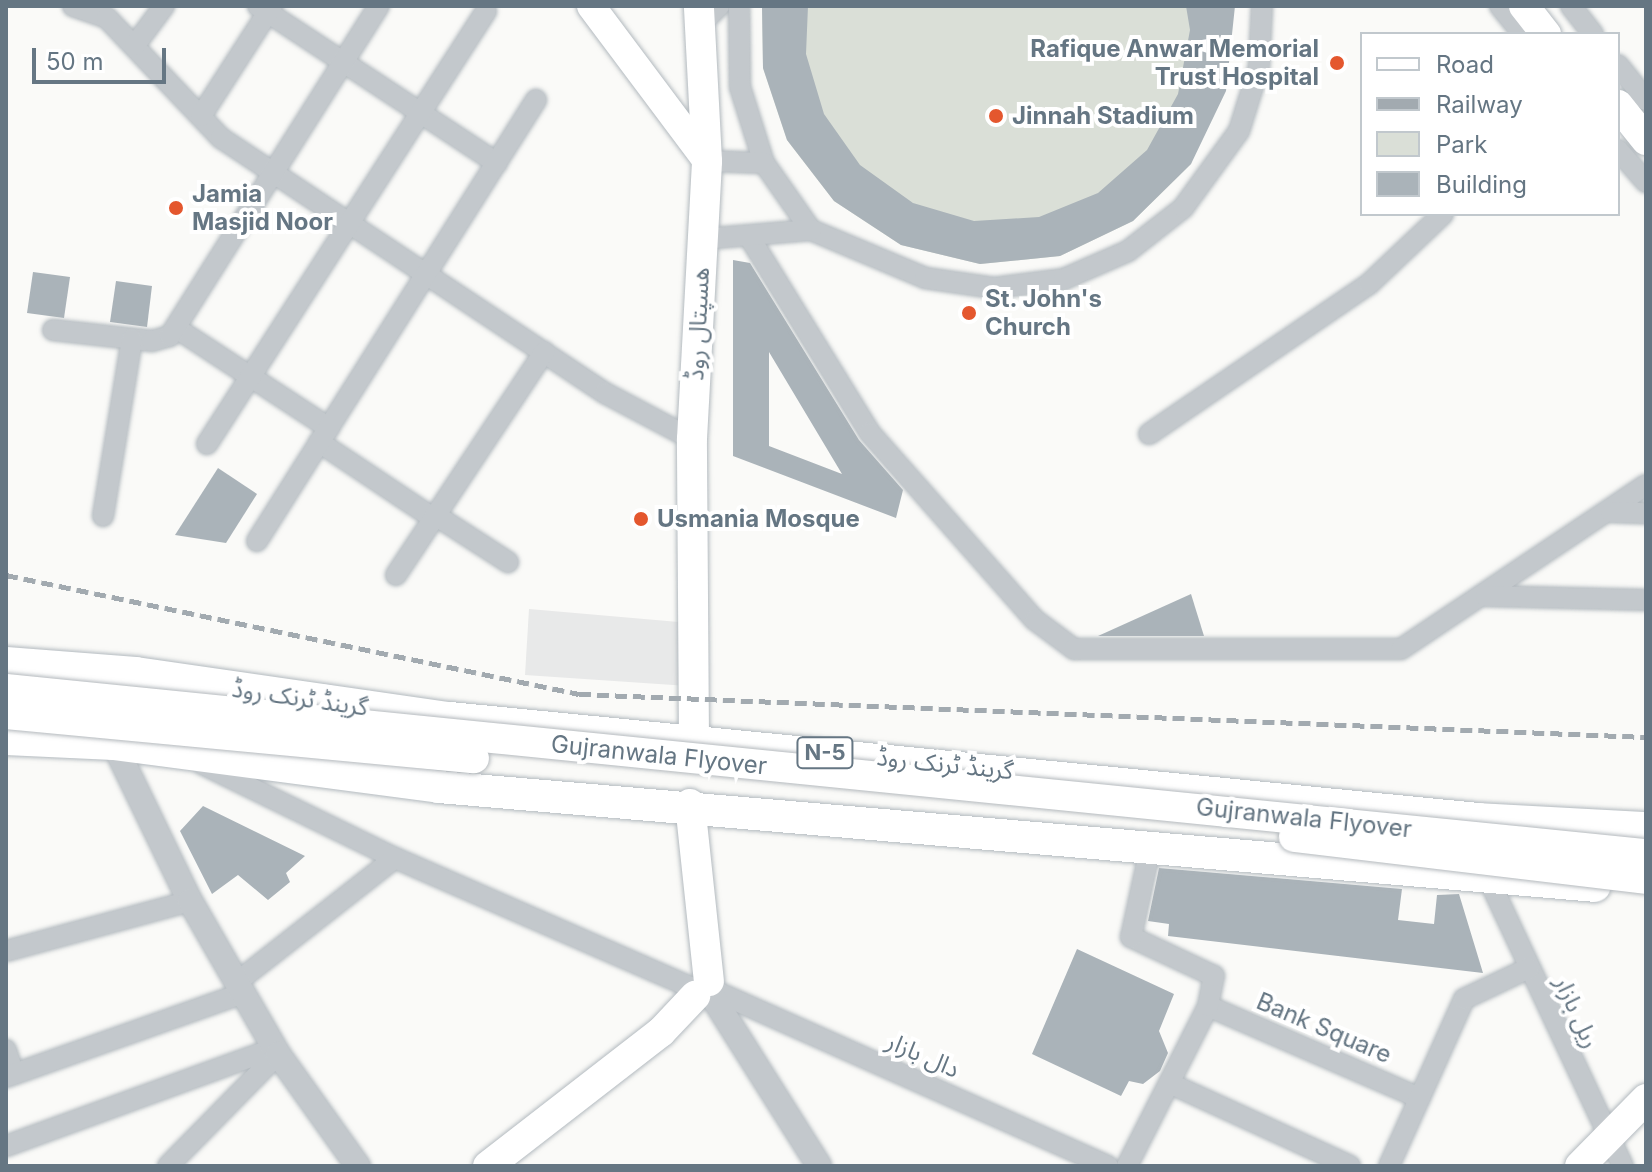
<!DOCTYPE html>
<meta charset="utf-8">
<style>
body{margin:0}
#map{position:relative;width:1652px;height:1172px;overflow:hidden;background:#fafaf8;font-family:Inter,"Noto Sans Arabic",sans-serif}
div>[style]{position:absolute}
.built>*{inset:0;background:#e8e9e9}
.green>*{inset:0;background:#dadfd7}
.building>*{inset:0;background:#aab3b9}
.roads{filter:drop-shadow(0 0 2px #b3babf) drop-shadow(0 0 2px #b3babf)}
.minor>*{height:20px;margin:-10px;padding:0 10px;transform-origin:10px;border-radius:10px;background:#c3c8cc}
.tertiary>*{height:24px;margin:-12px;padding:0 12px;transform-origin:12px;border-radius:12px;background:#c3c8cc}
.secondary>*{height:28px;margin:-14px;padding:0 14px;transform-origin:14px;border-radius:14px;background:#fff}
.primary>*{height:30px;margin:-15px;padding:0 15px;transform-origin:15px;border-radius:15px;background:#fff}
.trunk>*{height:32px;margin:-16px;padding:0 16px;transform-origin:16px;border-radius:16px;background:#fff}
.rail>*{height:5px;margin-top:-2.5px;transform-origin:0;background:repeating-linear-gradient(90deg,#a2aab0 0 12px,transparent 0 18px)}
.bridges{filter:drop-shadow(0 0 2px #b5babe) drop-shadow(0 0 2px #b5babe)}
.primary-bridge>*{height:30px;margin:-15px;padding:0 15px;transform-origin:15px;border-radius:15px;background:#fff}
.dots>*{width:22px;height:22px;translate:-50% -50%;box-sizing:border-box;border:4px solid #fff;border-radius:50%}
span{translate:-50% -50%;white-space:nowrap;text-align:center;line-height:1.15;-webkit-text-stroke:8px #fff;paint-order:stroke}
.shield-label span{padding:2px 6px;background:#fff;border:2px solid;border-radius:6px;-webkit-text-stroke-width:0}
.shield-label{font-size:22px;color:#657683;font-weight:700}
.poi-label{font-size:24px;color:#657683;font-weight:700}
.right{translate:-100% -50%;text-align:right}
.left{translate:0 -50%;text-align:left}
.street-label{font-size:24px;color:#657683}
.frame{position:absolute;inset:0;border:8px solid #657683;pointer-events:none}
.legend{position:absolute;left:1360px;top:32px;width:260px;height:184px;box-sizing:border-box;background:#fff;border:2px solid #c1c8cd;margin:0;padding:10px 14px;list-style:none;font-size:24px;color:#657683}
.legend li{display:flex;align-items:center;gap:16px;height:40px}
.legend b{width:40px;border:2px solid #c1c8cd}
.scale{position:absolute;left:32px;top:48px;width:134px;height:36px;box-sizing:border-box;border:4px solid #657683;border-top:0;padding-left:10px;font-size:24px;line-height:28px;white-space:nowrap;color:#657683;-webkit-text-stroke:6px #fff;paint-order:stroke}
</style>
<div id="map">
<div class="built">
<div style="clip-path:polygon(529px 609px,690px 623px,688px 686px,525px 675px)"></div>
</div>
<div class="green">
<div style="clip-path:polygon(762px 6px,1233px 6px,1191px 164px,1133px 221px,1060px 256px,980px 264px,901px 245px,834px 201px,787px 140px,763px 68px)"></div>
</div>
<div class="building">
<div style="clip-path:polygon(762px 6px,808px 6px,806px 54px,824px 114px,860px 165px,913px 203px,974px 221px,1039px 217px,1098px 193px,1147px 150px,1178px 94px,1190px 30px,1186px 6px,1235px 6px,1226px 91px,1191px 164px,1133px 221px,1060px 256px,980px 264px,901px 245px,834px 201px,787px 140px,763px 68px)"></div>
<div style="clip-path:polygon(evenodd,733px 260px,750px 263px,859px 440px,903px 490px,896px 518px,733px 456px,733px 260px,769px 352px,842px 474px,769px 446px,769px 352px)"></div>
<div style="clip-path:polygon(33px 272px,70px 277px,64px 318px,27px 313px)"></div>
<div style="clip-path:polygon(116px 281px,152px 286px,147px 327px,110px 322px)"></div>
<div style="clip-path:polygon(218px 468px,257px 494px,226px 543px,175px 535px)"></div>
<div style="clip-path:polygon(1191px 594px,1204px 636px,1098px 636px)"></div>
<div style="clip-path:polygon(203px 806px,305px 856px,286px 873px,290px 882px,268px 900px,238px 875px,212px 894px,180px 831px)"></div>
<div style="clip-path:polygon(1159px 868px,1402px 889px,1398px 920px,1434px 924px,1437px 895px,1459px 894px,1483px 973px,1168px 936px,1169px 924px,1148px 921px)"></div>
<div style="clip-path:polygon(1077px 949px,1174px 994px,1159px 1031px,1168px 1053px,1160px 1071px,1143px 1084px,1129px 1081px,1121px 1096px,1032px 1054px)"></div>
</div>
<div class="roads">
<div class="minor">
<div style="left:73px;top:6px;width:36px;rotate:19deg"></div>
<div style="left:107px;top:18px;width:166px;rotate:46.5deg"></div>
<div style="left:221px;top:138px;width:461px;rotate:33.6deg"></div>
<div style="left:605px;top:393px;width:98px;rotate:27.9deg"></div>
<div style="left:258px;top:6px;width:286px;rotate:33.3deg"></div>
<div style="left:739px;top:6px;width:81px;rotate:89.3deg"></div>
<div style="left:740px;top:87px;width:80px;rotate:72.5deg"></div>
<div style="left:764px;top:163px;width:82px;rotate:55deg"></div>
<div style="left:811px;top:230px;width:124px;rotate:22.8deg"></div>
<div style="left:925px;top:278px;width:70px;rotate:8.2deg"></div>
<div style="left:994px;top:288px;width:71px;rotate:-7.3deg"></div>
<div style="left:1064px;top:279px;width:70px;rotate:-23.6deg"></div>
<div style="left:1128px;top:251px;width:70px;rotate:-38deg"></div>
<div style="left:1183px;top:208px;width:95px;rotate:-54deg"></div>
<div style="left:1239px;top:131px;width:67px;rotate:-72.6deg"></div>
<div style="left:1259px;top:67px;width:61px;rotate:-87.2deg"></div>
<div style="left:1500px;top:6px;width:36px;rotate:51deg"></div>
<div style="left:1571px;top:6px;width:36px;rotate:52deg"></div>
<div style="left:700px;top:25px;width:27px;rotate:-45deg"></div>
<div style="left:135px;top:45px;width:49px;rotate:-53.4deg"></div>
<div style="left:1618px;top:65px;width:45px;rotate:51.3deg"></div>
<div style="left:201px;top:116px;width:131px;rotate:-57.2deg"></div>
<div style="left:1618px;top:150px;width:43px;rotate:48.8deg"></div>
<div style="left:707px;top:161px;width:57px;rotate:2deg"></div>
<div style="left:750px;top:238px;width:229px;rotate:58.4deg"></div>
<div style="left:870px;top:433px;width:249px;rotate:48.6deg"></div>
<div style="left:1035px;top:620px;width:49px;rotate:36.6deg"></div>
<div style="left:1074px;top:649px;width:327px"></div>
<div style="left:1401px;top:649px;width:295px;rotate:-33.8deg"></div>
<div style="left:703px;top:239px;width:108px;rotate:-4.8deg"></div>
<div style="left:176px;top:328px;width:183px;rotate:33.2deg"></div>
<div style="left:53px;top:330px;width:100px;rotate:6.3deg"></div>
<div style="left:152px;top:341px;width:19px;rotate:-16deg"></div>
<div style="left:170px;top:336px;width:391px;rotate:-57.7deg"></div>
<div style="left:1149px;top:434px;width:266px;rotate:-34.3deg"></div>
<div style="left:1369px;top:284px;width:102px;rotate:-43.4deg"></div>
<div style="left:319px;top:442px;width:137px;rotate:33.7deg"></div>
<div style="left:207px;top:444px;width:515px;rotate:-57.2deg"></div>
<div style="left:1611px;top:512px;width:35px;rotate:2deg"></div>
<div style="left:435px;top:515px;width:87px;rotate:32.8deg"></div>
<div style="left:103px;top:516px;width:179px;rotate:-80.7deg"></div>
<div style="left:257px;top:541px;width:522px;rotate:-57.68deg"></div>
<div style="left:396px;top:575px;width:268px;rotate:-56.4deg"></div>
<div style="left:1486px;top:596px;width:160px;rotate:1.4deg"></div>
<div style="left:200px;top:763px;width:217px;rotate:26deg"></div>
<div style="left:395px;top:858px;width:327px;rotate:23.6deg"></div>
<div style="left:1488px;top:878px;width:318px;rotate:64.9deg"></div>
<div style="left:6px;top:951px;width:191px;rotate:-15.2deg"></div>
<div style="left:237px;top:982px;width:201px;rotate:-38.1deg"></div>
<div style="left:717px;top:992px;width:428px;rotate:24deg"></div>
<div style="left:1208px;top:1006px;width:231px;rotate:23.5deg"></div>
<div style="left:6px;top:1050px;width:25px;rotate:72deg"></div>
<div style="left:6px;top:1077px;width:251px;rotate:-19.5deg"></div>
<div style="left:1169px;top:1083px;width:199px;rotate:24.6deg"></div>
<div style="left:6px;top:1146px;width:286px;rotate:-20deg"></div>
<div style="left:168px;top:1166px;width:157px;rotate:-45.5deg"></div>
<div style="left:1127px;top:1166px;width:179px;rotate:-63.1deg"></div>
<div style="left:1208px;top:1006px;width:31px;rotate:-79deg"></div>
<div style="left:1214px;top:976px;width:92px;rotate:-154.8deg"></div>
<div style="left:1131px;top:937px;width:90px;rotate:-77.8deg"></div>
<div style="left:1389px;top:1166px;width:183px;rotate:-65.8deg"></div>
<div style="left:1464px;top:999px;width:72px;rotate:-25.5deg"></div>
</div>
<div class="tertiary">
<div style="left:114px;top:744px;width:174px;rotate:64.2deg"></div>
<div style="left:190px;top:901px;width:177px;rotate:60.1deg"></div>
<div style="left:278px;top:1054px;width:138px;rotate:54.5deg"></div>
<div style="left:714px;top:999px;width:197px;rotate:57.8deg"></div>
</div>
<div class="secondary">
<div style="left:591px;top:6px;width:194px;rotate:53.2deg"></div>
</div>
<div class="primary">
<div style="left:1524px;top:6px;width:36px;rotate:52deg"></div>
<div style="left:1618px;top:105px;width:45px;rotate:51.3deg"></div>
<div style="left:694px;top:740px;width:301px;rotate:-90.4deg"></div>
<div style="left:692px;top:439px;width:278px;rotate:-86.9deg"></div>
<div style="left:707px;top:161px;width:155px;rotate:-93deg"></div>
<div style="left:690px;top:804px;width:178px;rotate:83.9deg"></div>
<div style="left:488px;top:1166px;width:219px;rotate:-37.8deg"></div>
<div style="left:661px;top:1032px;width:50px;rotate:-46.6deg"></div>
<div style="left:1580px;top:1166px;width:94px;rotate:-45.4deg"></div>
</div>
<div class="trunk">
<div style="left:6px;top:663px;width:130px;rotate:4.4deg"></div>
<div style="left:136px;top:673px;width:317px;rotate:8.2deg"></div>
<div style="left:450px;top:718px;width:1033px;rotate:5.61deg"></div>
<div style="left:1478px;top:819px;width:168px;rotate:3.1deg"></div>
<div style="left:6px;top:739px;width:108px;rotate:2.7deg"></div>
<div style="left:114px;top:744px;width:328px;rotate:7.5deg"></div>
<div style="left:439px;top:787px;width:1160px;rotate:4.89deg"></div>
</div>
</div>
<div class="rail">
<div style="left:6px;top:575px;width:585px;rotate:11.73deg"></div>
<div style="left:579px;top:694px;width:1068px;rotate:2.31deg"></div>
</div>
<div class="bridges">
<div class="primary-bridge">
<div style="left:6px;top:689px;width:1648px;rotate:5.75deg"></div>
<div style="left:6px;top:714px;width:470px;rotate:5.4deg"></div>
<div style="left:1294px;top:837px;width:354px;rotate:6.8deg"></div>
</div>
</div>
<div class="dots">
<div style="left:1337px;top:63px;background:#e4572e"></div>
<div style="left:996px;top:116px;background:#e4572e"></div>
<div style="left:176px;top:208px;background:#e4572e"></div>
<div style="left:969px;top:313px;background:#e4572e"></div>
<div style="left:641px;top:519px;background:#e4572e"></div>
</div>
<div class="shield-label">
<span style="left:825px;top:753px">N-5</span>
</div>
<div class="poi-label">
<span class="right" style="left:1319px;top:63px">Rafique Anwar Memorial<br>Trust Hospital</span>
<span class="left" style="left:1012px;top:116px">Jinnah Stadium</span>
<span class="left" style="left:192px;top:208px">Jamia<br>Masjid Noor</span>
<span class="left" style="left:985px;top:313px">St. John's<br>Church</span>
<span class="left" style="left:657px;top:519px">Usmania Mosque</span>
</div>
<div class="street-label">
<span style="left:698px;top:324px;rotate:-87deg">ھسپتال روڈ</span>
<span style="left:300px;top:698px;rotate:8deg">گرینڈ ٹرنک روڈ</span>
<span style="left:659px;top:755px;rotate:6deg">Gujranwala Flyover</span>
<span style="left:945px;top:764px;rotate:6deg">گرینڈ ٹرنک روڈ</span>
<span style="left:1304px;top:818px;rotate:6deg">Gujranwala Flyover</span>
<span style="left:1577px;top:1012px;rotate:66deg">ریل بازار</span>
<span style="left:1324px;top:1028px;rotate:23deg">Bank Square</span>
<span style="left:923px;top:1055px;rotate:24deg">دال بازار</span>
</div>
<div class="frame"></div>
<ul class="legend">
<li><b style="height:10px;background:#fff"></b>Road</li>
<li><b style="height:10px;background:#a2aab0"></b>Railway</li>
<li><b style="height:22px;background:#dadfd7"></b>Park</li>
<li><b style="height:22px;background:#aab3b9"></b>Building</li>
</ul>
<div class="scale">50 m</div>
</div>
